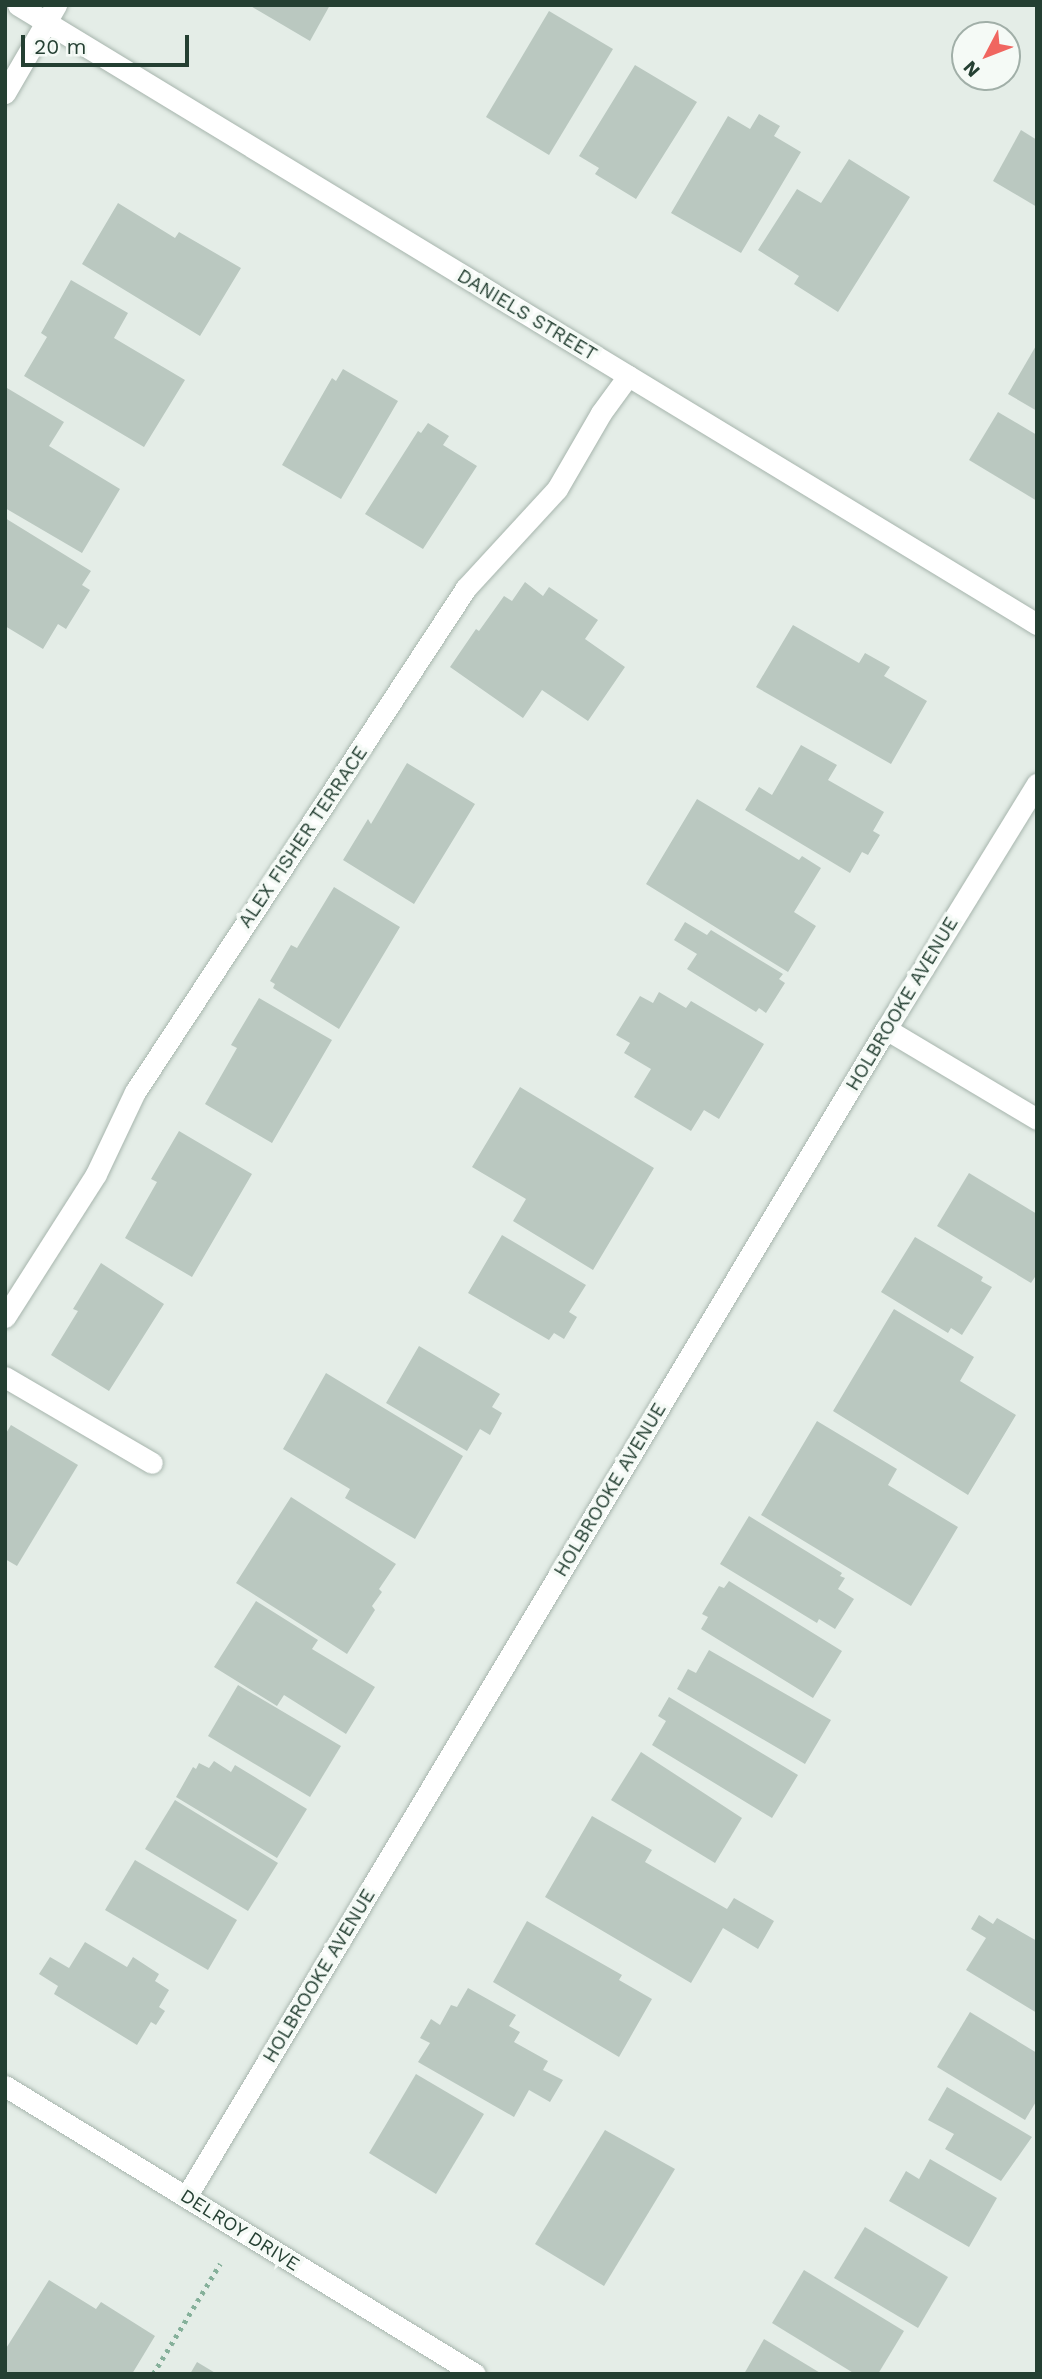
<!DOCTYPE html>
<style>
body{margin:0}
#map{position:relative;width:1042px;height:2379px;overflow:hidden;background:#e4ede7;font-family:"Work Sans",sans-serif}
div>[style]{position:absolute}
.building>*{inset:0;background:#bac8c0}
.path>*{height:4.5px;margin-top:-2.25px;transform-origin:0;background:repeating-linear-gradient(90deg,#85b09a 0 3.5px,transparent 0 8.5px)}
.roads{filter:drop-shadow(0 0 2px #a7b5ad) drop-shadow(0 0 2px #a7b5ad)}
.service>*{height:21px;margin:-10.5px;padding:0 10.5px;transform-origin:10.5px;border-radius:10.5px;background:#fff}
.minor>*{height:21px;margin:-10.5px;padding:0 10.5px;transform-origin:10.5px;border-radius:10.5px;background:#fff}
span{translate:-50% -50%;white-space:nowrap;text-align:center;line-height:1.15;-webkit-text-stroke:7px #f5faf6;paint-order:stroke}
.street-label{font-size:19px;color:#243f32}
.frame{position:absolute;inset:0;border:7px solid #243f32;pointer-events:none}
.north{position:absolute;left:951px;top:21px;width:70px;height:70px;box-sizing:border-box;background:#f5faf6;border:2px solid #a1afa8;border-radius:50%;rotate:228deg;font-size:19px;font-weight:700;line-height:28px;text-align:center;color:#243f32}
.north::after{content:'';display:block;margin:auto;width:24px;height:32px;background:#f06660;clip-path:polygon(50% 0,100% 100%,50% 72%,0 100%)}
.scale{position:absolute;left:21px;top:35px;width:168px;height:32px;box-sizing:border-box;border:4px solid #243f32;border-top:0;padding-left:9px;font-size:21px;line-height:24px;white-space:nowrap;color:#243f32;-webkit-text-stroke:5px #f5faf6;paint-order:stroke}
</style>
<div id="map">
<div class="building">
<div style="clip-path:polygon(249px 5px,330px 5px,310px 41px)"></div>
<div style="clip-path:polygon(549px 11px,613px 49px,549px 155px,486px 117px)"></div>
<div style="clip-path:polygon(635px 65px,697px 102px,636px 199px,595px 174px,599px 168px,579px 156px)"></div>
<div style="clip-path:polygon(759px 114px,780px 126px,774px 136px,801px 152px,741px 253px,671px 213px,728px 116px,750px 129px)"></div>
<div style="clip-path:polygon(1021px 130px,1037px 140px,1037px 207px,993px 181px)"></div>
<div style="clip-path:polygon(849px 159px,910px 197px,838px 312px,794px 284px,799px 276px,758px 250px,797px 189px,821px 203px)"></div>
<div style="clip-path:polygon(118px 203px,175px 238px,179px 232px,241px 268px,200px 336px,82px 264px)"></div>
<div style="clip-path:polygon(71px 280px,128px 313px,114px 338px,185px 380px,144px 447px,24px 376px,47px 337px,41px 333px)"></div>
<div style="clip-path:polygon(1037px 344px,1037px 411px,1008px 394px)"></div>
<div style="clip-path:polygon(343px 369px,398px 401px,341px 499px,282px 465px,332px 378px,336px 381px)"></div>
<div style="clip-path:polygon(7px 388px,64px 422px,49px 446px,120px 489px,82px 553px,5px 508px)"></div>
<div style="clip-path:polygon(998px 412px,1037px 435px,1037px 501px,969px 460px)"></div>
<div style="clip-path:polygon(428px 423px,449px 436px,443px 445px,477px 466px,423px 549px,365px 514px,418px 431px,421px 433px)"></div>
<div style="clip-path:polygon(5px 518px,91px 571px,82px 585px,90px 590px,66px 629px,58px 624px,43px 649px,5px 626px)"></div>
<div style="clip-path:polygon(525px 582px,543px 596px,549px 587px,598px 620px,585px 639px,625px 667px,588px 721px,542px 690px,523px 718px,450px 667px,476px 629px,479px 631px,504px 596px,512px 601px)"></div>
<div style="clip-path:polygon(793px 625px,859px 663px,865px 653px,890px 667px,884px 676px,927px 701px,891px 764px,756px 687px)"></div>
<div style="clip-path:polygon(801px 745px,837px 765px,828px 780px,884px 812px,873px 831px,880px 835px,868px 855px,862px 852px,850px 873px,745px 810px,759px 787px,772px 795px)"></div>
<div style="clip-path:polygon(407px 763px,475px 804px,414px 904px,343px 860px,368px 819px,371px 824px)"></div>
<div style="clip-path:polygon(697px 799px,799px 860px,802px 856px,821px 868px,794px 912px,816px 926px,788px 972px,646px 884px)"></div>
<div style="clip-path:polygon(334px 887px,400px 927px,339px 1029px,273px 988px,275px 984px,270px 981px,291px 945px,297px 948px)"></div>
<div style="clip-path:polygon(685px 922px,707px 935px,711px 930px,783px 974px,779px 979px,785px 983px,766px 1013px,759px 1008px,756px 1012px,687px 969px,697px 954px,674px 940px)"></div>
<div style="clip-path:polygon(659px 992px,686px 1008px,691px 1001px,764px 1044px,719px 1119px,704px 1110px,691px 1131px,634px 1097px,651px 1069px,624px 1053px,630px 1043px,616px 1035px,640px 996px,653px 1003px)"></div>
<div style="clip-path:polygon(259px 998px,332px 1040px,272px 1143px,205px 1104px,237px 1048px,231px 1045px)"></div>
<div style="clip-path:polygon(520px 1087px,654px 1168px,593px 1270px,513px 1221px,526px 1199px,472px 1167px)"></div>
<div style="clip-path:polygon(179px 1131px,252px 1174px,192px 1277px,125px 1238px,157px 1182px,151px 1179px)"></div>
<div style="clip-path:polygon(969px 1173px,1037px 1214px,1037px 1274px,1031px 1283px,937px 1226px)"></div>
<div style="clip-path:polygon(502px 1235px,586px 1285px,569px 1312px,577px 1317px,564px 1339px,554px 1333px,549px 1340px,468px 1293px)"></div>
<div style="clip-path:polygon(915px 1237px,983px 1277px,981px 1281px,992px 1287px,962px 1335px,951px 1328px,948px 1333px,881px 1292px)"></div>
<div style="clip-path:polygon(101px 1263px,164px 1304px,109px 1391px,51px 1355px,78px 1311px,73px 1309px)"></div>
<div style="clip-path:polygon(894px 1309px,974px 1357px,960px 1381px,1016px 1415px,968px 1495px,833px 1411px)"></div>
<div style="clip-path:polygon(419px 1346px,500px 1394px,492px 1407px,502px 1413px,490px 1435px,480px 1429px,467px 1451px,386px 1403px)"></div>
<div style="clip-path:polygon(326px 1373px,463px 1456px,415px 1539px,345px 1498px,350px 1489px,283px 1449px)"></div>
<div style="clip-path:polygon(817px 1421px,897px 1469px,888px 1485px,958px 1527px,911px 1606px,761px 1515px)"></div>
<div style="clip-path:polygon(11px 1425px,78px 1465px,17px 1566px,5px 1559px,5px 1435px)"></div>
<div style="clip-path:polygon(291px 1497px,396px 1564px,379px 1589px,382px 1592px,372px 1606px,375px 1610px,347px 1654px,236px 1583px)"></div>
<div style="clip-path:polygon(749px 1516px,842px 1573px,840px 1576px,845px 1578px,838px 1589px,854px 1599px,835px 1629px,819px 1619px,817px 1623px,720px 1564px)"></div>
<div style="clip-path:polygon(729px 1581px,842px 1651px,813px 1698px,701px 1629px,708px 1617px,702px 1614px,719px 1586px,724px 1588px)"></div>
<div style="clip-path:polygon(256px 1601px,318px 1640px,312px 1649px,375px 1687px,346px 1734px,284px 1695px,277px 1706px,214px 1667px)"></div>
<div style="clip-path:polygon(709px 1650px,831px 1720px,805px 1764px,677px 1689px,688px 1669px,696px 1673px)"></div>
<div style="clip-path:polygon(238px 1685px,341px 1746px,310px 1797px,208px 1736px)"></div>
<div style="clip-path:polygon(669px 1697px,798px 1775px,772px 1818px,652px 1745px,666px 1721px,658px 1716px)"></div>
<div style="clip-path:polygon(641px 1752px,742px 1818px,715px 1863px,611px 1800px)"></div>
<div style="clip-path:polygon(214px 1761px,231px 1772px,235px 1765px,307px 1809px,277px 1858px,176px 1797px,193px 1767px,196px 1769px,199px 1763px,209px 1768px)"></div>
<div style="clip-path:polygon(175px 1800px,278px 1863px,248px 1911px,145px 1849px)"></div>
<div style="clip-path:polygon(592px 1816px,652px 1850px,645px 1862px,727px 1909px,734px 1898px,774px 1921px,758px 1949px,723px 1928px,691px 1983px,545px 1897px)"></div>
<div style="clip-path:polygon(135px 1860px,237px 1920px,208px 1970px,105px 1910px)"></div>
<div style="clip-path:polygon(979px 1915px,993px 1924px,997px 1918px,1037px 1941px,1037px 2013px,966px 1970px,986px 1938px,971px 1929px)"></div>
<div style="clip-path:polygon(527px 1921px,622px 1975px,619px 1980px,652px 1999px,619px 2057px,493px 1982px)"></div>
<div style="clip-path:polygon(85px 1942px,127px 1967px,133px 1957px,159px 1974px,155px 1981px,169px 1990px,159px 2007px,165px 2011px,156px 2025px,151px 2022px,137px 2045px,54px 1994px,58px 1986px,39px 1974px,50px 1957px,69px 1968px)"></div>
<div style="clip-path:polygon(468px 1988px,516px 2015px,509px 2026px,520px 2032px,514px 2042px,548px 2061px,543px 2070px,563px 2080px,550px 2102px,529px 2090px,514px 2117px,418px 2062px,430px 2043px,420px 2038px,431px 2019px,440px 2025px,451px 2005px,457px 2007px)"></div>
<div style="clip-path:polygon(970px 2012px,1037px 2053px,1037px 2100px,1025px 2120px,937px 2067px)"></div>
<div style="clip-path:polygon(416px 2074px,484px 2114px,436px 2194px,369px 2153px)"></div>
<div style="clip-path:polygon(947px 2087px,1032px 2137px,1001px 2181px,945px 2149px,954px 2134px,928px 2120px)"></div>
<div style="clip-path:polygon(605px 2130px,675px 2169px,604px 2286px,535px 2244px)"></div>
<div style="clip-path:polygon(930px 2159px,997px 2198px,969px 2247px,889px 2201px,906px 2171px,919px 2179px)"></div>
<div style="clip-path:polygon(865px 2227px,948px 2277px,918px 2328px,834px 2278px)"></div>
<div style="clip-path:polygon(804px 2270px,904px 2331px,878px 2374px,855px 2374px,772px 2323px)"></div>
<div style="clip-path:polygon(49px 2280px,96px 2309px,101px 2302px,155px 2336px,132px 2374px,5px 2374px,5px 2350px)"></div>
<div style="clip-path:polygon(764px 2339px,822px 2374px,744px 2374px)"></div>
<div style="clip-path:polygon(197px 2362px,217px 2374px,190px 2374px)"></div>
</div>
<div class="path">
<div style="left:153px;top:2374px;width:129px;rotate:-58.7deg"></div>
</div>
<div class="roads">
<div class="service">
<div style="left:5px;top:1377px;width:170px;rotate:30.3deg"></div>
</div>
<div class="minor">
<div style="left:18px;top:5px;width:1192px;rotate:31.28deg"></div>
<div style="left:5px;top:93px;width:102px;rotate:-59.9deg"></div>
<div style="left:886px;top:1029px;width:176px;rotate:30.8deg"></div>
<div style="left:5px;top:1317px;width:169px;rotate:-57.5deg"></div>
<div style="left:96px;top:1174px;width:91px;rotate:-64.6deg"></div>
<div style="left:135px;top:1092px;width:603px;rotate:-56.71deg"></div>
<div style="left:466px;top:588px;width:134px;rotate:-47.4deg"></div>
<div style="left:557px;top:489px;width:88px;rotate:-59.9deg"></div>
<div style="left:601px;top:413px;width:46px;rotate:-53.9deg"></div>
<div style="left:5px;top:2086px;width:551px;rotate:31.5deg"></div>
<div style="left:186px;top:2197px;width:1362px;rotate:-59.07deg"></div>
<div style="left:886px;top:1029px;width:288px;rotate:-58.4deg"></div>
</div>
</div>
<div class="street-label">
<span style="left:527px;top:315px;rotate:31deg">DANIELS STREET</span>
<span style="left:303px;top:837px;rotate:-56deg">ALEX FISHER TERRACE</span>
<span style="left:902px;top:1004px;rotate:-59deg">HOLBROOKE AVENUE</span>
<span style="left:610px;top:1490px;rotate:-59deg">HOLBROOKE AVENUE</span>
<span style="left:319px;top:1976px;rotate:-59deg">HOLBROOKE AVENUE</span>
<span style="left:240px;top:2230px;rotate:32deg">DELROY DRIVE</span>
</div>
<div class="frame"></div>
<div class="north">N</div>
<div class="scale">20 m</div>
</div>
